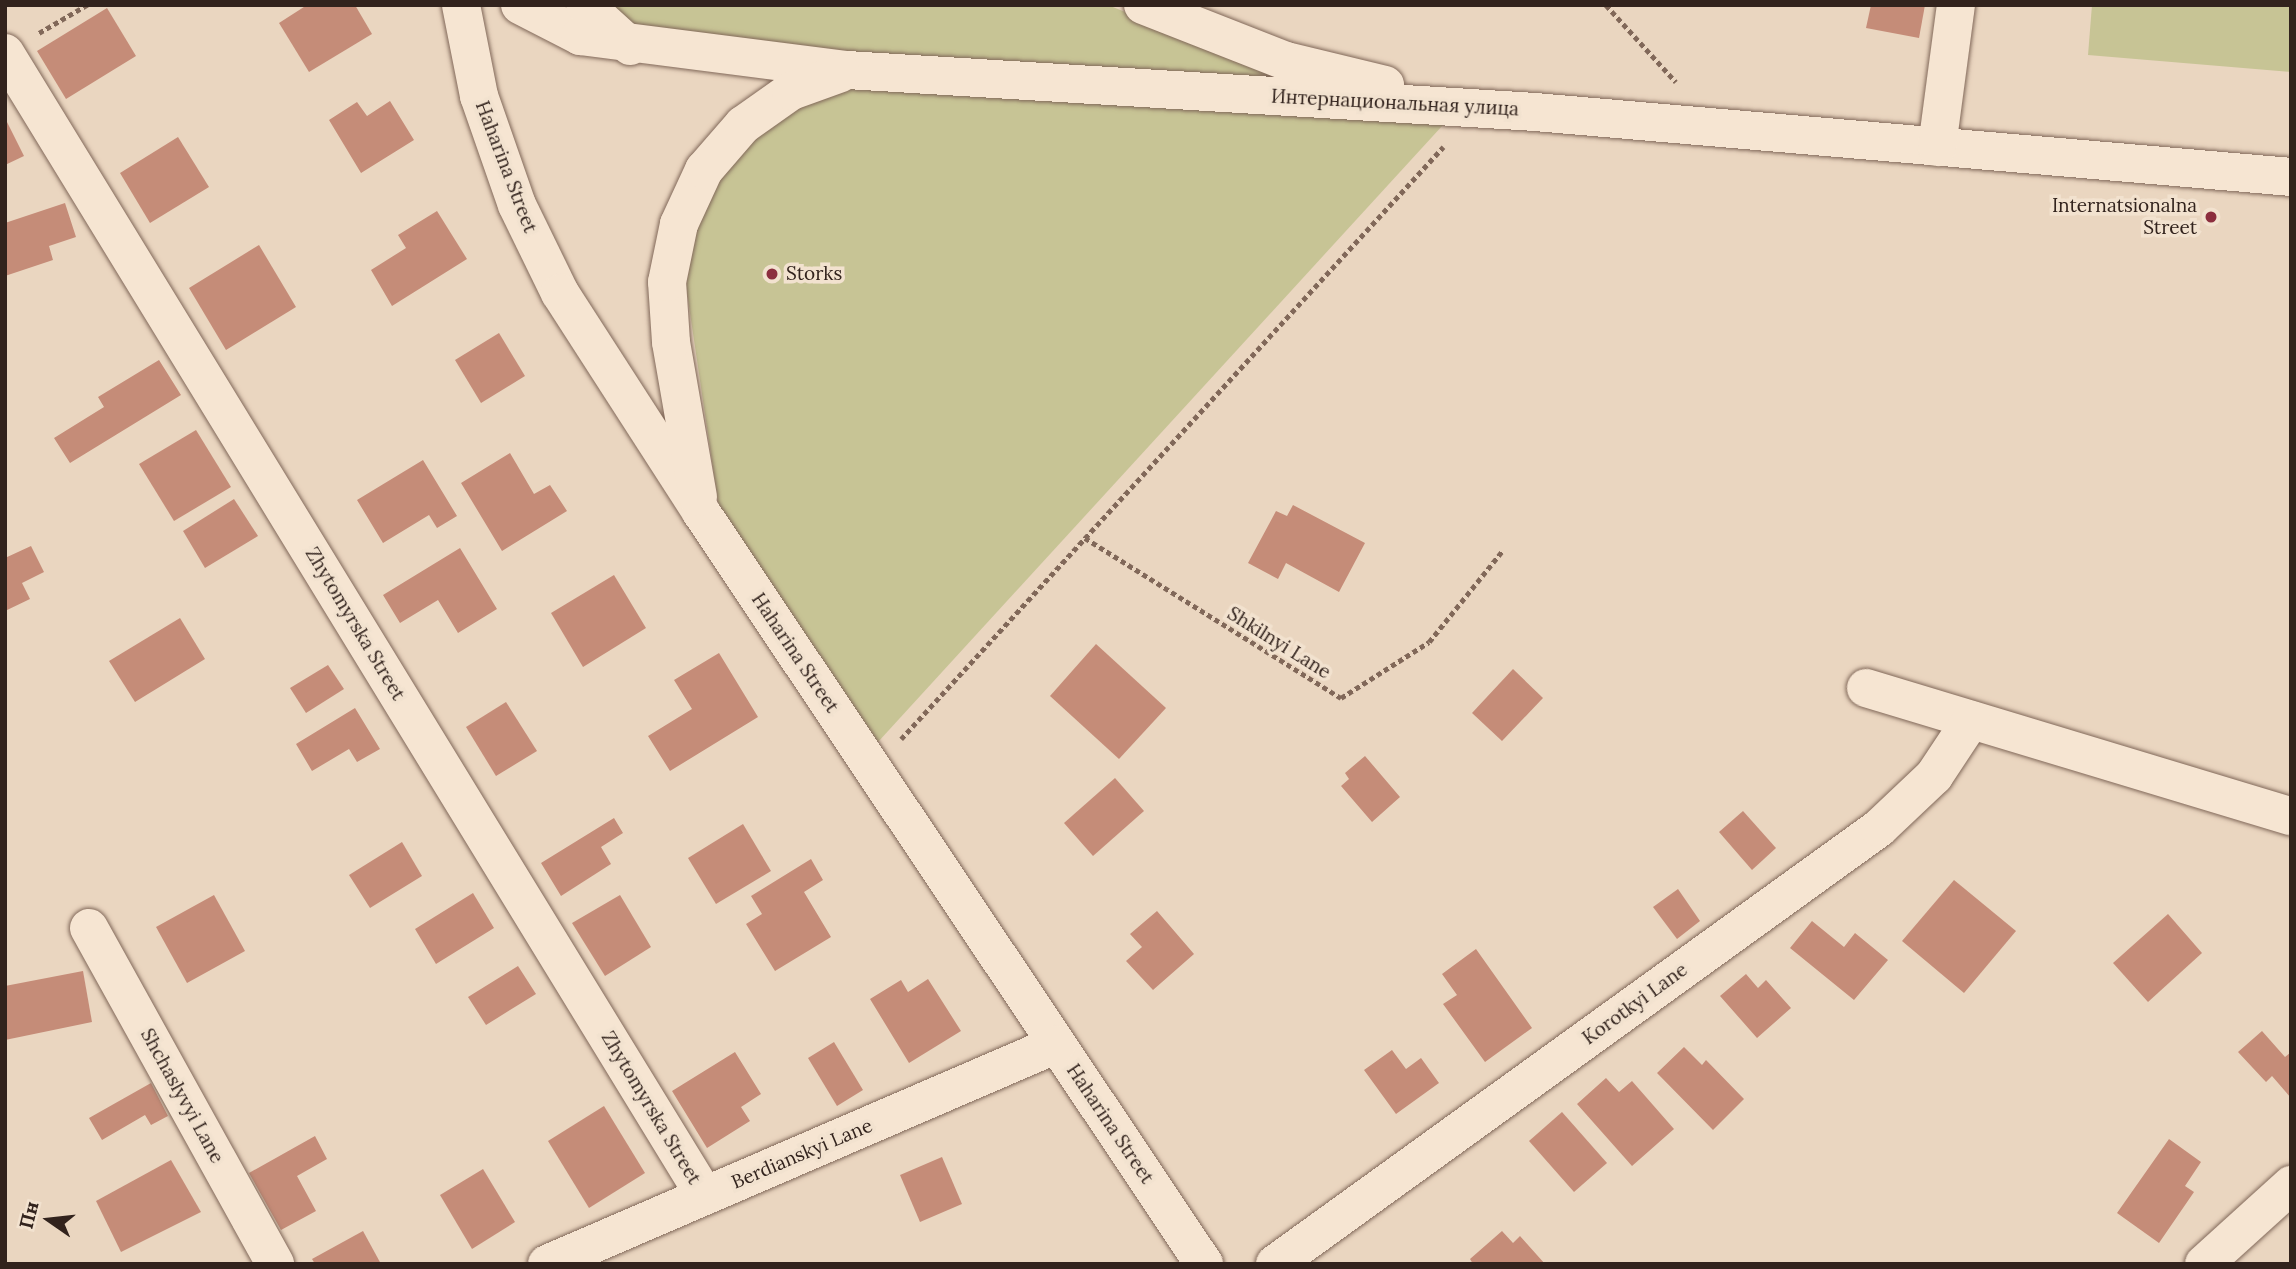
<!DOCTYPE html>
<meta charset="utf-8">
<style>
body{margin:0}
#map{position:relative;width:2296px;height:1269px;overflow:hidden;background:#ead6c0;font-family:Lora,serif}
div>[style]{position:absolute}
.green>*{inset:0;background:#c7c495}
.building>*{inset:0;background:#c58c78}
.path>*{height:4.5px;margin-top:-2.25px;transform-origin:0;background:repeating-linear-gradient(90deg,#816859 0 5px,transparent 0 8.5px)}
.roads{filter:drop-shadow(0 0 2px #816859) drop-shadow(0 0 2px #816859)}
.minor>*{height:38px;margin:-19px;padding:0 19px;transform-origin:19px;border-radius:19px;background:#f6e5d2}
.dots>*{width:19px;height:19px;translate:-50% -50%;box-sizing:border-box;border:4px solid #f2e2cf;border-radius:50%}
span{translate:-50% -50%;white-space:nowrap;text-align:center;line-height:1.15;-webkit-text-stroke:7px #f2e2cf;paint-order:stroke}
.street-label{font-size:19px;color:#32231d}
.poi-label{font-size:19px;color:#32231d}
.right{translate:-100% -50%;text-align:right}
.left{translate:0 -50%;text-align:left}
.frame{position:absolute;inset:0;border:7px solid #32231d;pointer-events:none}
.north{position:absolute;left:14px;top:1185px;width:70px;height:70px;-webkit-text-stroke:5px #f2e2cf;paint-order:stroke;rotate:284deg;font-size:19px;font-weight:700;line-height:28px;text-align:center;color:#32231d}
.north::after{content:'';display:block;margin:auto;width:24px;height:32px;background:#32231d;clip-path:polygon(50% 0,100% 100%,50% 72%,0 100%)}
</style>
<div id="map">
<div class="green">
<div style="clip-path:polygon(610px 5px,1108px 5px,1304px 85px,851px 54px,637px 29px)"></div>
<div style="clip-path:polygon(2092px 5px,2291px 5px,2291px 72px,2088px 55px)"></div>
<div style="clip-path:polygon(854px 88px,1443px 125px,878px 742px,719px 509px,686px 286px,696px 231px,720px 180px,755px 138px,801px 106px)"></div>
</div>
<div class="building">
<div style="clip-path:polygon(307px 5px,355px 5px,372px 34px,309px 72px,279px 23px)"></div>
<div style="clip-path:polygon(1871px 5px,1925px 5px,1919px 38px,1866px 28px)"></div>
<div style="clip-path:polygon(107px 8px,136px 56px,66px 99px,37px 51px)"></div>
<div style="clip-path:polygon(390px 101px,414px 140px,361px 173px,329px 120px,357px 102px,367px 116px)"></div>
<div style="clip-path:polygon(5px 118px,24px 156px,5px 165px)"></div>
<div style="clip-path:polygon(178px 137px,209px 187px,150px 223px,120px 173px)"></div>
<div style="clip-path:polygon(65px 203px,76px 237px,49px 246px,53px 260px,5px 276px,5px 223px)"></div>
<div style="clip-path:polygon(437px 211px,467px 259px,392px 306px,371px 270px,406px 248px,398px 235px)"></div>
<div style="clip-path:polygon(259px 245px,296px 307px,226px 350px,189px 288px)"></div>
<div style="clip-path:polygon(499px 333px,525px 376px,481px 403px,455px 360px)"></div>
<div style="clip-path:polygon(159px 360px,181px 395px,70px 463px,54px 438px,104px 407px,98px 397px)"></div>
<div style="clip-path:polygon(196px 430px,231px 487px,174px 521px,139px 464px)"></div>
<div style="clip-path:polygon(510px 453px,534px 494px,550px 485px,567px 511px,502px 551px,461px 483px)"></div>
<div style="clip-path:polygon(423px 460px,457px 516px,437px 528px,429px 515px,383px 543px,357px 500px)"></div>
<div style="clip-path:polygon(234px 499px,258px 536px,205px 568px,183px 531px)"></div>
<div style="clip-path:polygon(1293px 505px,1365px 543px,1339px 592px,1286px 563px,1278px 579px,1248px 563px,1276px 511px,1287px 516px)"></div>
<div style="clip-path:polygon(31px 546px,44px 572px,22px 583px,30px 599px,5px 611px,5px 558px)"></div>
<div style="clip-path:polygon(460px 548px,497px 609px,458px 633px,438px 600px,400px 623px,383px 595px)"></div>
<div style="clip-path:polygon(614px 575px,646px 628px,583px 667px,551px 613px)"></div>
<div style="clip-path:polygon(180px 618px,205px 659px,135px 702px,109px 661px)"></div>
<div style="clip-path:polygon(1096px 644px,1166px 708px,1119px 759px,1050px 696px)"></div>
<div style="clip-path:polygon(719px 653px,758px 717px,670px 771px,648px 736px,692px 709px,674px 680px)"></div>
<div style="clip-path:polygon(328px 665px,344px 689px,306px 713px,290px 688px)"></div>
<div style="clip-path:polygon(1513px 669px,1543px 698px,1502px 741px,1472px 713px)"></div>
<div style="clip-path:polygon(506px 702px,537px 751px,496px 776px,466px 727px)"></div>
<div style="clip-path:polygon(355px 708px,380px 749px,357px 762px,349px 749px,312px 771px,296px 744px)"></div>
<div style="clip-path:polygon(1365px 756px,1400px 797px,1372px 822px,1341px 786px,1349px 779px,1345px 773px)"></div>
<div style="clip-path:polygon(1115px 778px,1144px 811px,1093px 856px,1064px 823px)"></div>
<div style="clip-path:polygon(1743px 811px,1776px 848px,1752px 870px,1719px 832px)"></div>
<div style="clip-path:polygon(614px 818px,623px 833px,601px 847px,611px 864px,561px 896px,541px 863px)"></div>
<div style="clip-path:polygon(743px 824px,771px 871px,716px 904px,688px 858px)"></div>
<div style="clip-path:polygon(402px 842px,422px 876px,370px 908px,349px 875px)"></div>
<div style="clip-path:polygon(811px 859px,823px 880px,804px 892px,831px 937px,775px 971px,746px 924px,762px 914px,751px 896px)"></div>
<div style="clip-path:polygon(1954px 880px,2016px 931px,1964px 993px,1902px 941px)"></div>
<div style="clip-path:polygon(1678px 889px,1700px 921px,1677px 939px,1653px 907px)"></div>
<div style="clip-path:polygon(473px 893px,494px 928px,436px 964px,415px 929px)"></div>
<div style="clip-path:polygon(214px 895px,245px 951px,187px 983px,156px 927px)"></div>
<div style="clip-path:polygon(620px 895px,651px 947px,605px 976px,572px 923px)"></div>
<div style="clip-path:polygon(1157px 911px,1194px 954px,1153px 990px,1126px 961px,1142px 947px,1130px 934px)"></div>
<div style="clip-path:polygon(2168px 914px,2202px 953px,2148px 1002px,2113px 963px)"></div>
<div style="clip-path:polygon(1812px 921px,1844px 947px,1855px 933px,1888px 960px,1854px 1000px,1790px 948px)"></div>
<div style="clip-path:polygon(1476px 949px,1532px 1028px,1485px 1062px,1443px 1004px,1457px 995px,1442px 974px)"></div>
<div style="clip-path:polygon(518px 966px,536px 994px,486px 1025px,468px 997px)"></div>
<div style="clip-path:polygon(83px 971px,92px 1022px,5px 1040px,5px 986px)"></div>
<div style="clip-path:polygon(1746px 974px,1758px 988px,1766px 980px,1791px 1008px,1757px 1038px,1720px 996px)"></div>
<div style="clip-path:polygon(928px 979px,961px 1031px,909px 1063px,870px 999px,901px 980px,908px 992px)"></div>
<div style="clip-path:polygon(2262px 1031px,2285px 1057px,2291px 1052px,2291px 1098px,2272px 1076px,2266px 1082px,2238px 1052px)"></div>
<div style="clip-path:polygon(834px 1042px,863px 1090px,837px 1106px,808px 1058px)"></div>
<div style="clip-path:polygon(1684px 1047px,1702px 1065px,1706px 1060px,1744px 1099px,1713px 1130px,1657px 1073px)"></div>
<div style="clip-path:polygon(1392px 1050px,1406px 1069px,1421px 1058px,1439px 1083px,1396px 1114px,1364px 1070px)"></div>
<div style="clip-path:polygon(735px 1052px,761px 1094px,741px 1107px,750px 1121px,707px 1148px,672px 1091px)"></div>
<div style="clip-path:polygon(1606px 1078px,1619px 1092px,1632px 1081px,1674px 1129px,1632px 1166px,1577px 1104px)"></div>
<div style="clip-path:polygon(151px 1083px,168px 1116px,151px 1125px,145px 1115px,102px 1140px,89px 1118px)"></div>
<div style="clip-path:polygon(604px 1106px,645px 1173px,589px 1208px,548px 1141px)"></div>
<div style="clip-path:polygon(1562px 1112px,1607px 1163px,1574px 1192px,1529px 1141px)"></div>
<div style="clip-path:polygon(315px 1136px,327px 1159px,297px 1176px,316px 1211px,281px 1230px,249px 1173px)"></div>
<div style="clip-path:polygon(2169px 1139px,2201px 1162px,2185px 1186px,2194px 1192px,2159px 1243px,2117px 1213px)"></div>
<div style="clip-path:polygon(942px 1157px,962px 1204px,920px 1222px,900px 1175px)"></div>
<div style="clip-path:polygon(171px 1160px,201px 1212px,121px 1252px,96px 1201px)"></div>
<div style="clip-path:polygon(483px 1169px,515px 1222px,472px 1249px,440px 1195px)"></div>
<div style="clip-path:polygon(363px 1231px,381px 1264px,315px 1264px,312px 1259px)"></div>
<div style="clip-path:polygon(1502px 1231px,1513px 1243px,1520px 1236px,1545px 1264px,1473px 1264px,1470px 1259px)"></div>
</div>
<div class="path">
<div style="left:1606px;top:5px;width:104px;rotate:47.7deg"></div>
<div style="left:39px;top:33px;width:56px;rotate:-30.3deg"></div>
<div style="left:1085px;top:538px;width:302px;rotate:32deg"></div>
<div style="left:1341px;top:698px;width:104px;rotate:-32.5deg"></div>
<div style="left:1429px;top:642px;width:118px;rotate:-51.2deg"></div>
<div style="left:901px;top:739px;width:803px;rotate:-47.52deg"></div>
</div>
<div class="roads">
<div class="minor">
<div style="left:461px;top:5px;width:93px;rotate:78.8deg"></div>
<div style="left:479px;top:96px;width:115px;rotate:70.8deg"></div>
<div style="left:517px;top:205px;width:98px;rotate:64deg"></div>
<div style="left:560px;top:293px;width:260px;rotate:57.2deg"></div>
<div style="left:701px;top:512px;width:905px;rotate:56.22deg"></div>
<div style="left:520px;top:5px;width:68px;rotate:27.3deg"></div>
<div style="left:580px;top:36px;width:269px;rotate:7.3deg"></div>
<div style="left:847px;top:70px;width:689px;rotate:3.49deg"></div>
<div style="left:1535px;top:112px;width:759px;rotate:4.91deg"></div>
<div style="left:585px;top:5px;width:61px;rotate:42.3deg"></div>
<div style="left:1143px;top:5px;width:154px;rotate:21.4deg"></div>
<div style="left:1286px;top:61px;width:102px;rotate:13.6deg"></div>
<div style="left:5px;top:53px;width:1340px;rotate:58.52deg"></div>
<div style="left:1937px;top:147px;width:143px;rotate:-82.4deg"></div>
<div style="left:698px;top:497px;width:157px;rotate:-99.9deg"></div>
<div style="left:671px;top:342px;width:60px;rotate:-93.8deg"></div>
<div style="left:667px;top:282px;width:59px;rotate:-78.3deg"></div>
<div style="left:679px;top:224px;width:60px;rotate:-65.2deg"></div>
<div style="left:704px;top:170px;width:60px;rotate:-49.1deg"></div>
<div style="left:743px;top:125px;width:59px;rotate:-35.3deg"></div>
<div style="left:791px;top:91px;width:53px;rotate:-19.8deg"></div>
<div style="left:1866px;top:688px;width:444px;rotate:16.8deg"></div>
<div style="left:89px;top:928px;width:384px;rotate:61deg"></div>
<div style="left:547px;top:1264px;width:555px;rotate:-23.33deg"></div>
<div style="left:1275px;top:1264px;width:745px;rotate:-35.82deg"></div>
<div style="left:1879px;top:828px;width:76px;rotate:-43.4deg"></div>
<div style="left:1934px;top:776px;width:67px;rotate:-56.5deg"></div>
<div style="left:2204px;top:1264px;width:118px;rotate:-42.2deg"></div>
</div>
</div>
<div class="dots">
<div style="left:2211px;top:217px;background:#8c2e3e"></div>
<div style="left:772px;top:274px;background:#8c2e3e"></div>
</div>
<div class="street-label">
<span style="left:1395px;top:103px;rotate:3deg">Интернациональная улица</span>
<span style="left:506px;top:167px;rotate:69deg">Haharina Street</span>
<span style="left:355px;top:624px;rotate:59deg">Zhytomyrska Street</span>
<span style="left:1279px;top:643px;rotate:32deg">Shkilnyi Lane</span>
<span style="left:795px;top:653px;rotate:56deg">Haharina Street</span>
<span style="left:1635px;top:1004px;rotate:-36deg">Korotkyi Lane</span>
<span style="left:182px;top:1096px;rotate:61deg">Shchaslyvyi Lane</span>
<span style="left:651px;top:1108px;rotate:59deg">Zhytomyrska Street</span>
<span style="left:1110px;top:1124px;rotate:56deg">Haharina Street</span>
<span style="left:802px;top:1154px;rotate:-23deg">Berdianskyi Lane</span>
</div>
<div class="poi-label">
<span class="right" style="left:2197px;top:217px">Internatsionalna<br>Street</span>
<span class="left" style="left:786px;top:274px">Storks</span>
</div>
<div class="frame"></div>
<div class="north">Пн</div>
</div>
